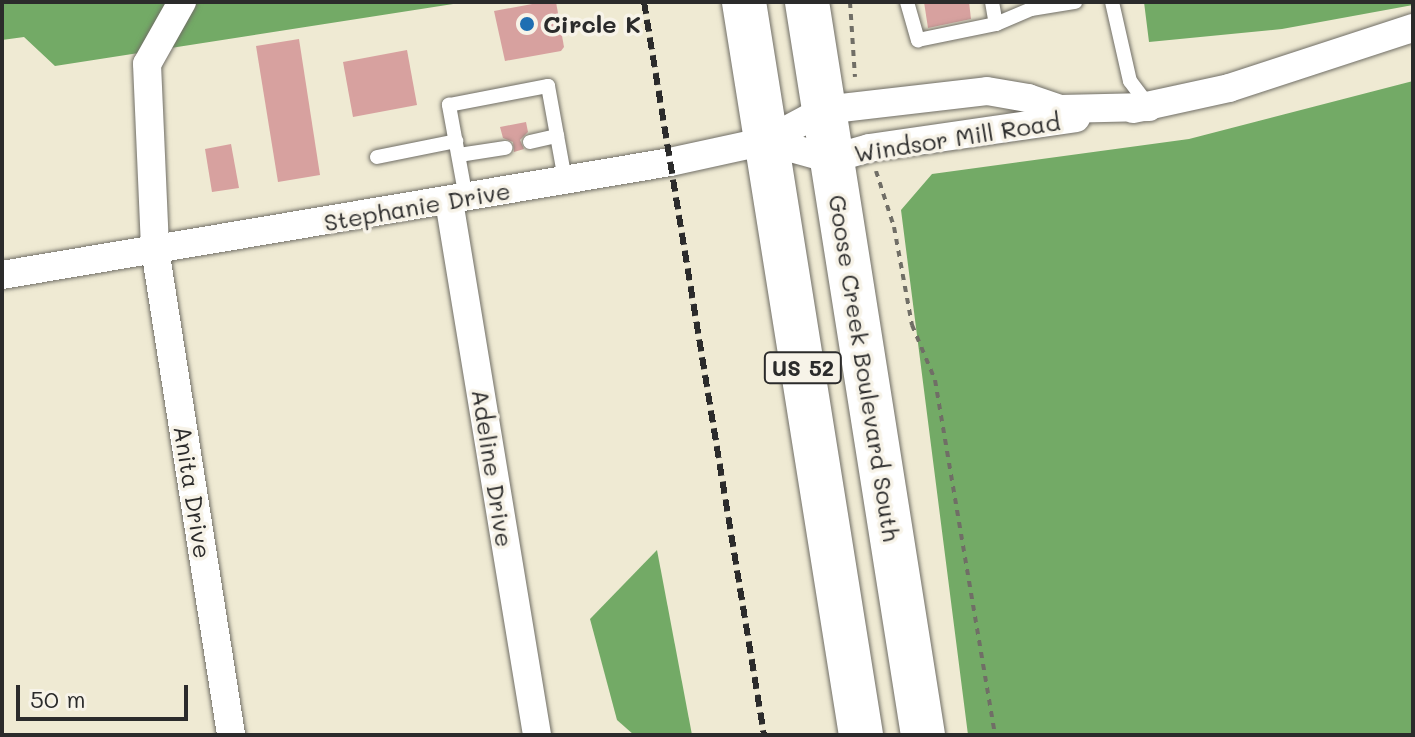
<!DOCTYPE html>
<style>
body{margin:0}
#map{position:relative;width:1415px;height:737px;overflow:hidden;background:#efead3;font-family:Mali,sans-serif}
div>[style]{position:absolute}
.forest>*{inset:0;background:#73aa66}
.building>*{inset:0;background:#d7a19f}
.path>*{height:4px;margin-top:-2px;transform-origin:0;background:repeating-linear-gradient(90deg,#706e66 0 6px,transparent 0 12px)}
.roads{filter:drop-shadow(0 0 2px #706e66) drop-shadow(0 0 2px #706e66)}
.service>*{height:14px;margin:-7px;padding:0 7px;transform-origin:7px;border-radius:7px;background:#fff}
.minor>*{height:28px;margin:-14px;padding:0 14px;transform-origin:14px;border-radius:14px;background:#fff}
.trunk>*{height:44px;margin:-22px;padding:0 22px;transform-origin:22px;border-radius:22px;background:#fff}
.rail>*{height:6px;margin-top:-3px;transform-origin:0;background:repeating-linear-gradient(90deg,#2b2b2b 0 12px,transparent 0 18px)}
.dots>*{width:22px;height:22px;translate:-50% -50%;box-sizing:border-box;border:4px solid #f7f3e8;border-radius:50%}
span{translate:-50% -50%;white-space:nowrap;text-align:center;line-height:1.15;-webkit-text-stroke:7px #f7f3e8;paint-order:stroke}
.shield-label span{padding:2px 6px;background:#f7f3e8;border:2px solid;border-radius:6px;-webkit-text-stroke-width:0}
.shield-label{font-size:22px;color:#2b2b2b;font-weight:700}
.poi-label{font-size:24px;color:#2b2b2b;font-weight:700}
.left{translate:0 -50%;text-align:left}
.street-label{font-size:24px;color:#2b2b2b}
.frame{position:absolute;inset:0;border:4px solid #2b2b2b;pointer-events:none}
.scale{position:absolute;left:16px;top:685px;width:172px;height:36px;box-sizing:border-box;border:4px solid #2b2b2b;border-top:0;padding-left:10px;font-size:24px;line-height:28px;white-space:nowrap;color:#2b2b2b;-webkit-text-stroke:6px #f7f3e8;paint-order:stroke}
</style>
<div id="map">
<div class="forest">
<div style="clip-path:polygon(2px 2px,466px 2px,55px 66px,24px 37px,2px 40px)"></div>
<div style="clip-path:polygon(1144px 2px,1413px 2px,1413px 5px,1282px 29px,1149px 42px)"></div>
<div style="clip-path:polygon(1413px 81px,1413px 735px,968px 735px,901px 210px,932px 174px,1189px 139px)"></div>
<div style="clip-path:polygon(657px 550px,692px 735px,634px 735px,617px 720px,590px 619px)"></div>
</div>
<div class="building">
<div style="clip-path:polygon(543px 2px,556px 2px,564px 47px,561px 51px,505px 61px,494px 11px)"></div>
<div style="clip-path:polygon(924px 2px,969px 2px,971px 19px,928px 28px)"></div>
<div style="clip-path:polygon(299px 39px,320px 175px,278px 182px,256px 46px)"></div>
<div style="clip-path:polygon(407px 50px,417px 105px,353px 117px,343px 62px)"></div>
<div style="clip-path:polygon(526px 122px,528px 132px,520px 140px,524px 149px,514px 152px,513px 142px,503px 138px,500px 127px)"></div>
<div style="clip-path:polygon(231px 144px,239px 188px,212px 192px,205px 149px)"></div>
</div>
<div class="path">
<div style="left:850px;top:2px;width:75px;rotate:86.2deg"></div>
<div style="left:876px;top:171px;width:59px;rotate:72.2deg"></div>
<div style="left:894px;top:227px;width:100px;rotate:79.6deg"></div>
<div style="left:912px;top:325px;width:60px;rotate:67.3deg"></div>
<div style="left:935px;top:380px;width:360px;rotate:80.4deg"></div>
</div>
<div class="roads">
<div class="service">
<div style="left:907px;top:2px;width:40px;rotate:74deg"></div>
<div style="left:918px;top:40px;width:80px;rotate:-11.6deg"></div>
<div style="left:996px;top:24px;width:38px;rotate:-23deg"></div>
<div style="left:1031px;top:9px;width:45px;rotate:-9deg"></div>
<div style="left:992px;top:2px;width:22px;rotate:80deg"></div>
<div style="left:1112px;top:2px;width:81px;rotate:77.2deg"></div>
<div style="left:1130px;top:81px;width:31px;rotate:53deg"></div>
<div style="left:530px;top:142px;width:28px;rotate:-13deg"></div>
<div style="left:459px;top:155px;width:47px;rotate:-8.7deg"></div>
<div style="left:377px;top:157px;width:81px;rotate:-11.4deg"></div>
<div style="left:466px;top:198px;width:95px;rotate:-100.4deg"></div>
<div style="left:449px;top:105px;width:101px;rotate:-10.9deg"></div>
<div style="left:548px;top:86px;width:96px;rotate:79.7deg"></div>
</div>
<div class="minor">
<div style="left:182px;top:2px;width:71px;rotate:119.4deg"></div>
<div style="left:147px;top:64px;width:185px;rotate:87.5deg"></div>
<div style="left:155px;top:249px;width:492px;rotate:81.1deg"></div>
<div style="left:1133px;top:109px;width:98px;rotate:-12.3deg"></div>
<div style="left:1229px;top:88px;width:194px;rotate:-18.1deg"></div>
<div style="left:766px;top:141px;width:67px;rotate:15.5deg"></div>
<div style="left:831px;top:159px;width:40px;rotate:-16deg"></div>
<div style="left:869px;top:148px;width:209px;rotate:-8.2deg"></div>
<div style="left:449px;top:201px;width:541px;rotate:80.64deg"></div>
<div style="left:2px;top:275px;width:677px;rotate:-9.6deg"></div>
<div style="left:670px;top:162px;width:98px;rotate:-12.3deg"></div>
<div style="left:766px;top:141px;width:66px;rotate:-28.1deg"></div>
<div style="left:824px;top:110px;width:164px;rotate:-6.6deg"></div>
<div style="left:987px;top:91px;width:42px;rotate:9.7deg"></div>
<div style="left:1028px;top:98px;width:34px;rotate:19deg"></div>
<div style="left:1060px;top:109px;width:89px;rotate:-1.3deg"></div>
</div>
<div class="trunk">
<div style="left:744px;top:2px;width:742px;rotate:80.93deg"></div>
<div style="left:807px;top:2px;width:742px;rotate:81.01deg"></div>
</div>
</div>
<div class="rail">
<div style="left:644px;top:2px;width:743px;rotate:80.7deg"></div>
</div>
<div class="dots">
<div style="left:527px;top:24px;background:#1f6fb2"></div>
</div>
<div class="shield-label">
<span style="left:803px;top:368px">US 52</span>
</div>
<div class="poi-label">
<span class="left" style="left:543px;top:24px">Circle K</span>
</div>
<div class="street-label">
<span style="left:957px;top:137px;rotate:-9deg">Windsor Mill Road</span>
<span style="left:417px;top:206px;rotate:-10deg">Stephanie Drive</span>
<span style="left:865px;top:368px;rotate:81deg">Goose Creek Boulevard South</span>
<span style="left:493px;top:468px;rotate:81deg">Adeline Drive</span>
<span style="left:193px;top:492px;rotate:81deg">Anita Drive</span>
</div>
<div class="frame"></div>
<div class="scale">50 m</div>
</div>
